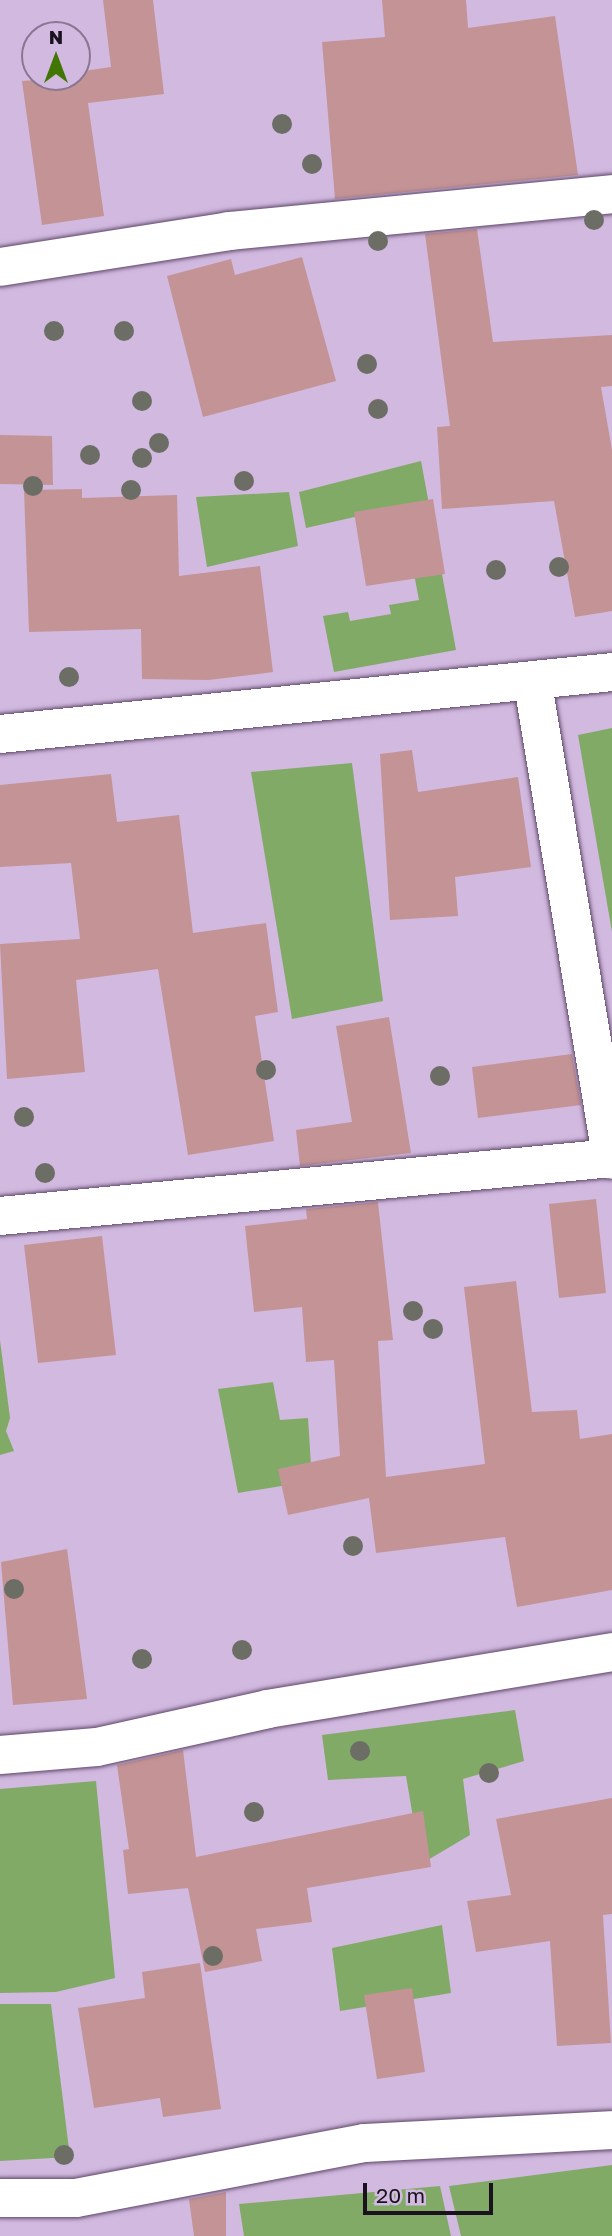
<!DOCTYPE html>
<style>
body{margin:0}
#map{position:relative;width:612px;height:2236px;overflow:hidden;background:#d2b9e0;font-family:"Golos Text",sans-serif}
div>[style]{position:absolute}
.green>*{inset:0;background:#81aa67}
.building>*{inset:0;background:#c49396}
.roads{filter:drop-shadow(0 0 2px #5d4768) drop-shadow(0 0 2px #5d4768)}
.minor>*{height:38px;margin:-19px;padding:0 19px;transform-origin:19px;border-radius:19px;background:#fff}
.trees>*{width:20px;height:20px;margin:-10px;border-radius:50%;background:#6c6e66}
span{translate:-50% -50%;white-space:nowrap;text-align:center;line-height:1.15;-webkit-text-stroke:6px #d2b9e0;paint-order:stroke}
.north{position:absolute;left:21px;top:21px;width:70px;height:70px;box-sizing:border-box;background:#d2b9e0;border:2px solid #897693;border-radius:50%;rotate:0deg;font-size:19px;font-weight:700;line-height:28px;text-align:center;color:#1b121f}
.north::after{content:'';display:block;margin:auto;width:24px;height:32px;background:#417604;clip-path:polygon(50% 0,100% 100%,50% 72%,0 100%)}
.scale{position:absolute;left:363px;top:2183px;width:130px;height:32px;box-sizing:border-box;border:4px solid #1b121f;border-top:0;padding-left:9px;font-size:21px;line-height:24px;white-space:nowrap;color:#1b121f;-webkit-text-stroke:5px #d2b9e0;paint-order:stroke}
</style>
<div id="map">
<div class="green">
<div style="clip-path:polygon(421px 461px,456px 650px,334px 672px,323px 616px,348px 612px,350px 621px,391px 614px,389px 605px,419px 600px,406px 532px,359px 516px,306px 528px,299px 492px)"></div>
<div style="clip-path:polygon(289px 492px,298px 546px,207px 567px,196px 497px)"></div>
<div style="clip-path:polygon(612px 728px,612px 932px,578px 735px)"></div>
<div style="clip-path:polygon(352px 763px,383px 1001px,292px 1019px,251px 772px)"></div>
<div style="clip-path:polygon(0 1340px,10px 1418px,6px 1431px,14px 1451px,0 1455px)"></div>
<div style="clip-path:polygon(273px 1382px,280px 1420px,308px 1418px,312px 1481px,238px 1493px,218px 1389px)"></div>
<div style="clip-path:polygon(515px 1710px,524px 1761px,463px 1779px,470px 1835px,421px 1864px,406px 1776px,328px 1780px,322px 1735px)"></div>
<div style="clip-path:polygon(96px 1781px,115px 1978px,56px 1992px,0 1993px,0 1789px)"></div>
<div style="clip-path:polygon(442px 1925px,451px 1993px,340px 2011px,332px 1948px)"></div>
<div style="clip-path:polygon(0 2004px,51px 2004px,70px 2157px,0 2161px)"></div>
<div style="clip-path:polygon(612px 2165px,612px 2236px,461px 2236px,449px 2186px)"></div>
<div style="clip-path:polygon(440px 2186px,451px 2236px,244px 2236px,239px 2204px)"></div>
</div>
<div class="building">
<div style="clip-path:polygon(103px 0,153px 0,164px 94px,88px 103px,104px 216px,42px 225px,22px 81px,77px 77px,77px 72px,111px 67px)"></div>
<div style="clip-path:polygon(382px 0,466px 0,468px 28px,555px 16px,578px 175px,335px 199px,322px 42px,385px 37px)"></div>
<div style="clip-path:polygon(477px 229px,493px 342px,612px 335px,612px 386px,601px 387px,612px 450px,612px 611px,575px 617px,554px 501px,442px 509px,437px 427px,450px 426px,425px 234px)"></div>
<div style="clip-path:polygon(302px 257px,336px 381px,203px 417px,167px 276px,231px 259px,235px 275px)"></div>
<div style="clip-path:polygon(0 435px,52px 436px,53px 485px,0 484px)"></div>
<div style="clip-path:polygon(82px 489px,82px 498px,177px 495px,179px 576px,260px 566px,273px 672px,209px 680px,142px 679px,141px 629px,29px 632px,24px 490px)"></div>
<div style="clip-path:polygon(433px 499px,445px 574px,366px 586px,354px 512px)"></div>
<div style="clip-path:polygon(412px 750px,418px 792px,518px 777px,531px 867px,455px 877px,458px 916px,390px 920px,380px 754px)"></div>
<div style="clip-path:polygon(111px 774px,117px 822px,179px 815px,193px 933px,266px 923px,278px 1012px,255px 1016px,274px 1141px,188px 1155px,158px 969px,76px 980px,85px 1072px,7px 1079px,0 944px,80px 939px,71px 863px,0 867px,0 785px)"></div>
<div style="clip-path:polygon(389px 1017px,411px 1153px,300px 1166px,296px 1130px,352px 1122px,336px 1026px)"></div>
<div style="clip-path:polygon(572px 1054px,581px 1105px,478px 1118px,472px 1067px)"></div>
<div style="clip-path:polygon(596px 1199px,606px 1293px,559px 1298px,549px 1204px)"></div>
<div style="clip-path:polygon(378px 1202px,393px 1340px,378px 1341px,386px 1477px,485px 1464px,464px 1287px,516px 1281px,532px 1412px,577px 1410px,580px 1439px,612px 1434px,612px 1590px,517px 1607px,505px 1537px,376px 1553px,369px 1498px,288px 1515px,278px 1469px,340px 1456px,334px 1360px,306px 1362px,302px 1307px,254px 1312px,245px 1226px,307px 1219px,306px 1209px)"></div>
<div style="clip-path:polygon(102px 1236px,116px 1355px,38px 1363px,24px 1245px)"></div>
<div style="clip-path:polygon(67px 1549px,87px 1699px,13px 1705px,1px 1562px)"></div>
<div style="clip-path:polygon(183px 1750px,196px 1857px,423px 1811px,431px 1867px,307px 1888px,312px 1922px,256px 1929px,262px 1961px,205px 1972px,188px 1888px,128px 1894px,123px 1850px,129px 1849px,117px 1765px)"></div>
<div style="clip-path:polygon(612px 1798px,612px 1914px,603px 1915px,611px 2043px,557px 2046px,550px 1941px,476px 1952px,467px 1901px,511px 1895px,496px 1819px)"></div>
<div style="clip-path:polygon(200px 1963px,221px 2109px,163px 2117px,160px 2098px,94px 2108px,78px 2008px,145px 1998px,142px 1972px)"></div>
<div style="clip-path:polygon(412px 1988px,425px 2072px,377px 2079px,364px 1995px)"></div>
<div style="clip-path:polygon(226px 2192px,226px 2236px,194px 2236px,189px 2199px)"></div>
</div>
<div class="roads">
<div class="minor">
<div style="left:0;top:267px;width:232px;rotate:-8.9deg"></div>
<div style="left:229px;top:231px;width:385px;rotate:-5.5deg"></div>
<div style="left:533px;top:684px;width:482px;rotate:80.6deg"></div>
<div style="left:0;top:734px;width:615px;rotate:-5.78deg"></div>
<div style="left:0;top:1216px;width:615px;rotate:-5.41deg"></div>
<div style="left:0;top:1755px;width:97px;rotate:-4.7deg"></div>
<div style="left:97px;top:1747px;width:175px;rotate:-12.5deg"></div>
<div style="left:268px;top:1709px;width:349px;rotate:-9.4deg"></div>
<div style="left:0;top:2198px;width:76px"></div>
<div style="left:76px;top:2198px;width:294px;rotate:-10.8deg"></div>
<div style="left:365px;top:2143px;width:247px;rotate:-3deg"></div>
</div>
</div>
<div class="trees">
<div style="left:282px;top:124px"></div>
<div style="left:312px;top:164px"></div>
<div style="left:594px;top:220px"></div>
<div style="left:378px;top:241px"></div>
<div style="left:54px;top:331px"></div>
<div style="left:124px;top:331px"></div>
<div style="left:367px;top:364px"></div>
<div style="left:142px;top:401px"></div>
<div style="left:378px;top:409px"></div>
<div style="left:159px;top:443px"></div>
<div style="left:90px;top:455px"></div>
<div style="left:142px;top:458px"></div>
<div style="left:244px;top:481px"></div>
<div style="left:33px;top:486px"></div>
<div style="left:131px;top:490px"></div>
<div style="left:559px;top:567px"></div>
<div style="left:496px;top:570px"></div>
<div style="left:69px;top:677px"></div>
<div style="left:266px;top:1070px"></div>
<div style="left:440px;top:1076px"></div>
<div style="left:24px;top:1117px"></div>
<div style="left:45px;top:1173px"></div>
<div style="left:413px;top:1311px"></div>
<div style="left:433px;top:1329px"></div>
<div style="left:353px;top:1546px"></div>
<div style="left:14px;top:1589px"></div>
<div style="left:242px;top:1650px"></div>
<div style="left:142px;top:1659px"></div>
<div style="left:360px;top:1751px"></div>
<div style="left:489px;top:1773px"></div>
<div style="left:254px;top:1812px"></div>
<div style="left:213px;top:1956px"></div>
<div style="left:64px;top:2155px"></div>
</div>
<div class="north">N</div>
<div class="scale">20 m</div>
</div>
